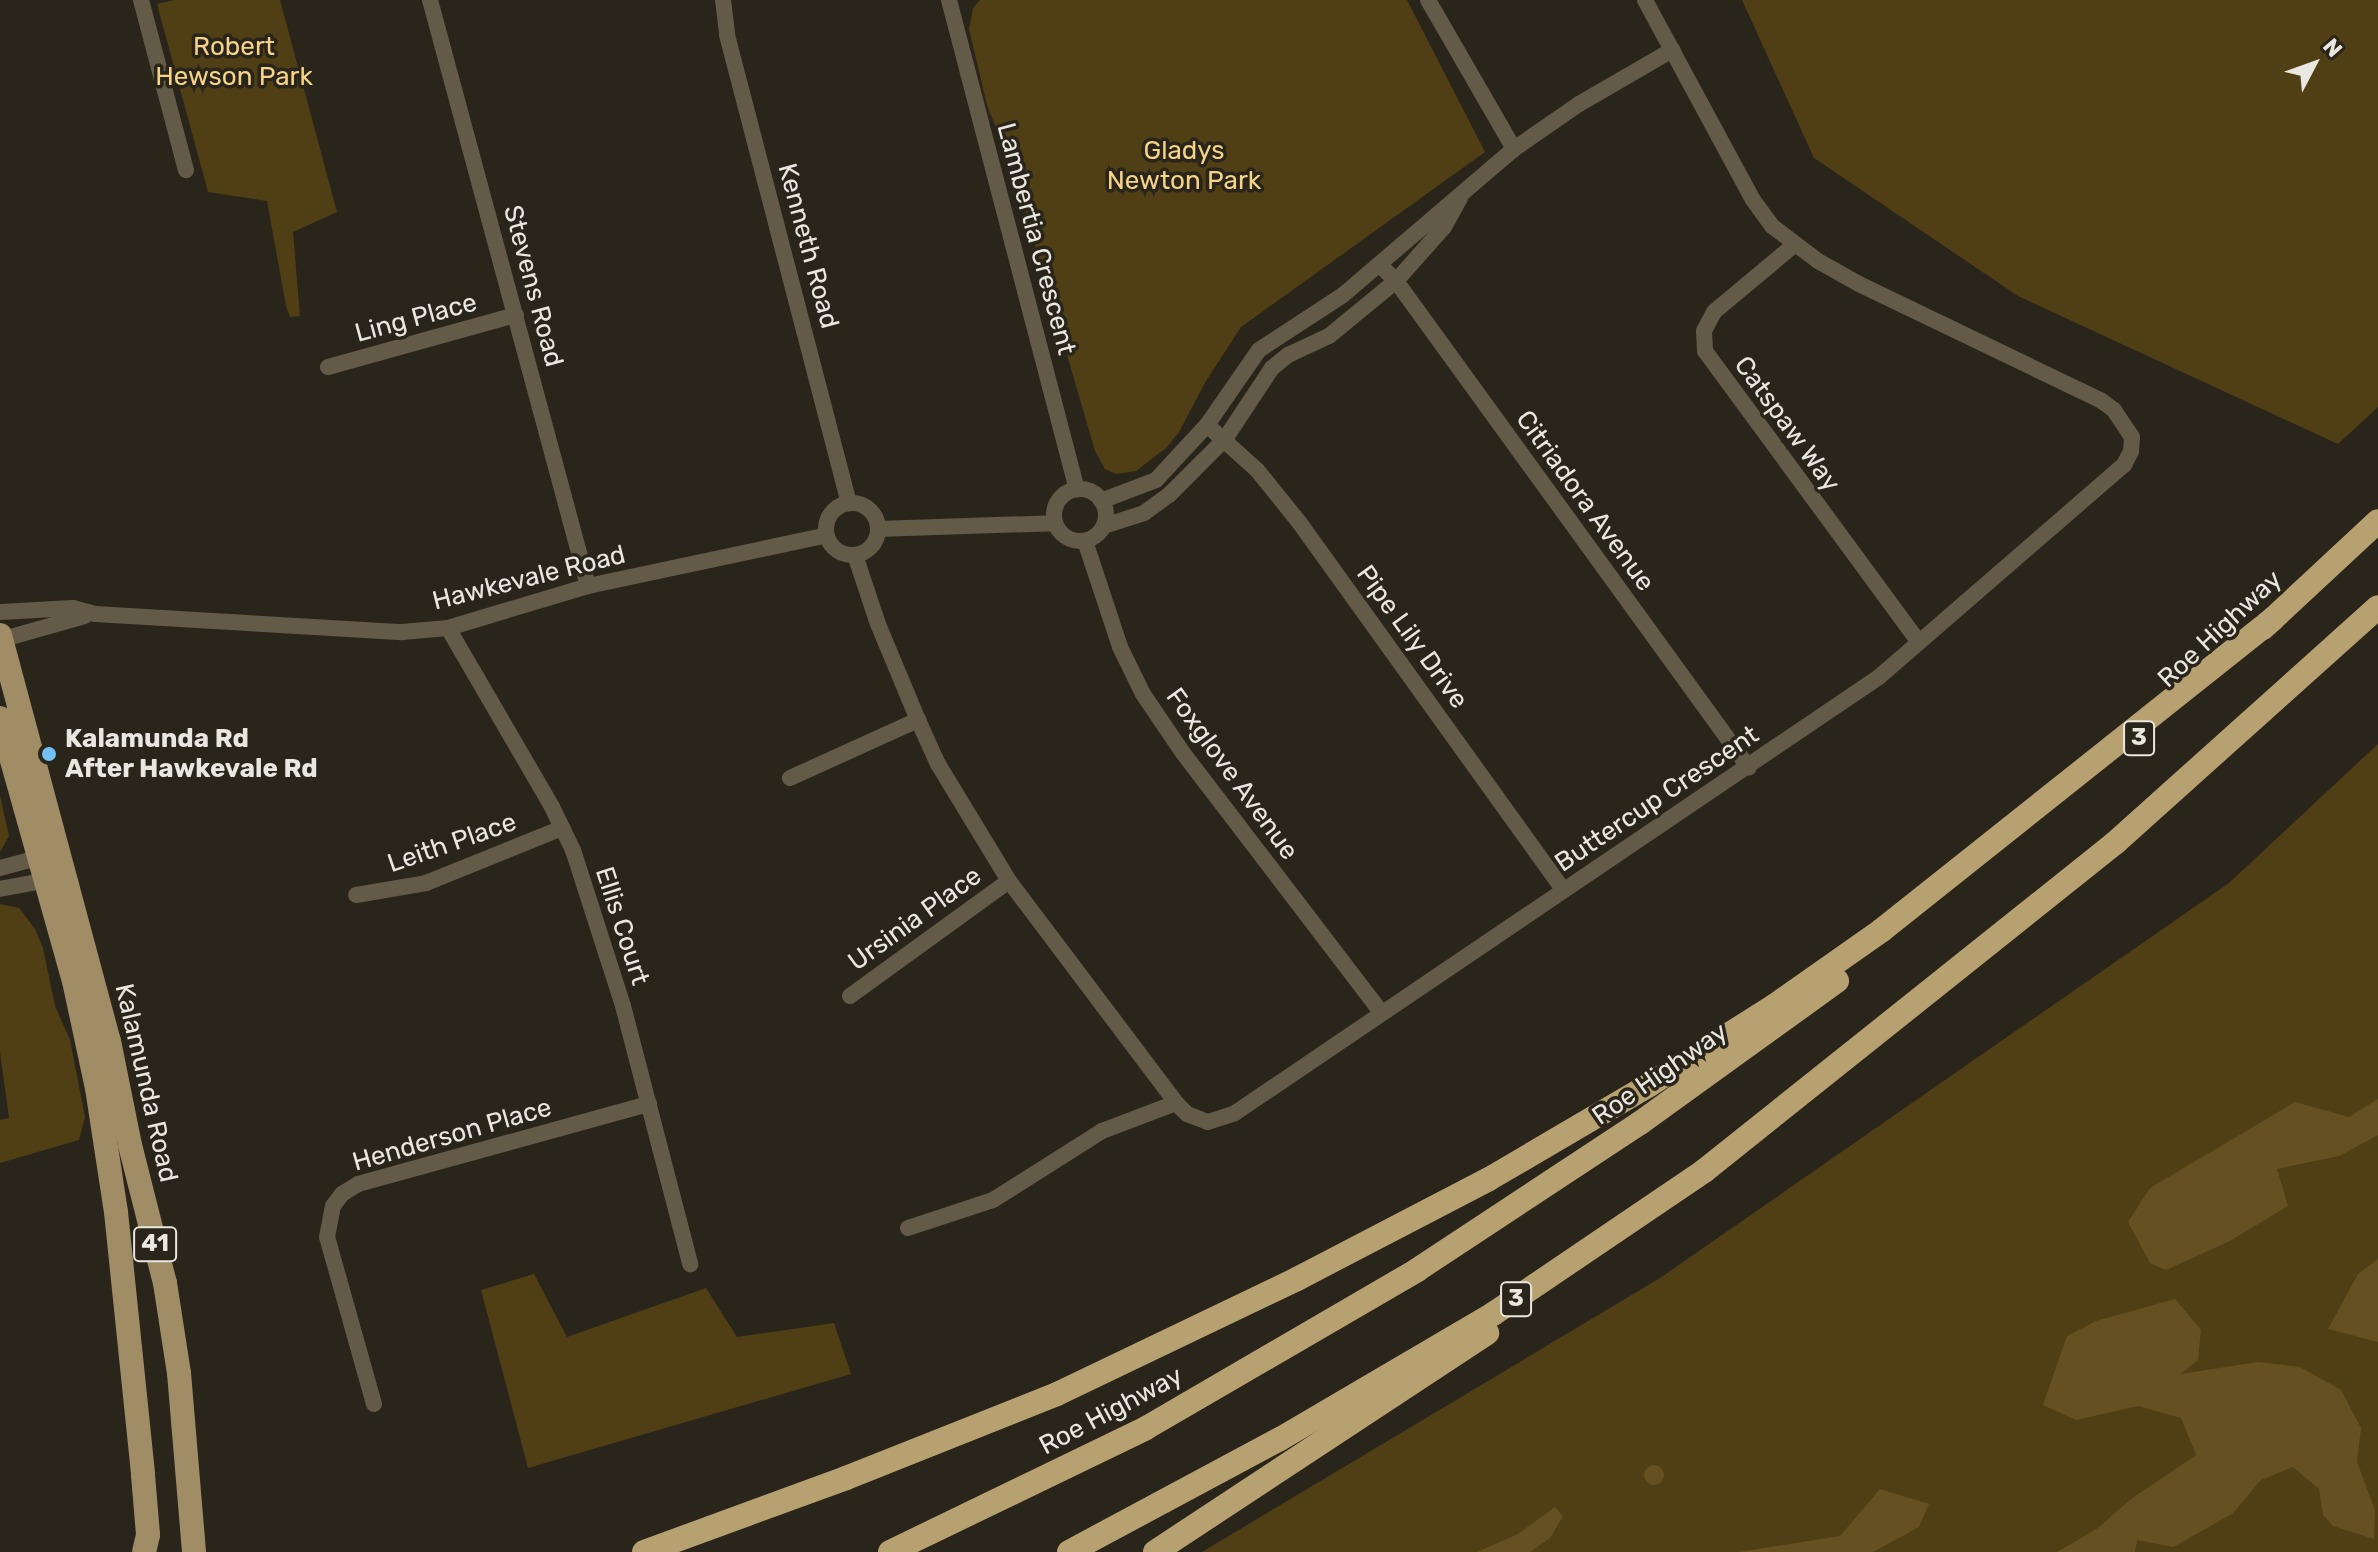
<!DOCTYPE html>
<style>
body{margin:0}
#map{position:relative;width:2378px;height:1552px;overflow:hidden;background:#2a251b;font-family:Rubik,sans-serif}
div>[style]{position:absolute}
.green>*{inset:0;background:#503f15}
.forest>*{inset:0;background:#655021}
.round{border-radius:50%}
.street>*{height:16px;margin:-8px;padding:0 8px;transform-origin:8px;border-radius:8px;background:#635a47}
.street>.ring{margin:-8px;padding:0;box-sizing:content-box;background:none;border:16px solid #635a47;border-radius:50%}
.primary>*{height:24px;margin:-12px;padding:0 12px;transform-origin:12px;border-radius:12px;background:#a08d66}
.highway>*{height:24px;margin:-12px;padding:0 12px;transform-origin:12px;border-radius:12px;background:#b8a171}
.dots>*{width:22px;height:22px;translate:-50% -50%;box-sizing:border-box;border:4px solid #2a251b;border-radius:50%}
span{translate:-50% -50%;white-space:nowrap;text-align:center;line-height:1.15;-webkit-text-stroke:7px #2a251b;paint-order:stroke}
.shield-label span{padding:2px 6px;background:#2a251b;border:2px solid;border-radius:6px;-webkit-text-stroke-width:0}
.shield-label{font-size:24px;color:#eae7e0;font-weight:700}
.park-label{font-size:26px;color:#f5d389}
.street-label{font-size:26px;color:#eae7e0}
.poi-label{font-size:26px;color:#eae7e0;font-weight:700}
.left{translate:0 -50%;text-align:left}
.north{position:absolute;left:2274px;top:24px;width:80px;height:80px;-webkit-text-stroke:6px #2a251b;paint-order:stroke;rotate:49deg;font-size:22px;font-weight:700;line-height:32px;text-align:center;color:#eae7e0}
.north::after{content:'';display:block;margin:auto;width:28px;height:36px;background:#eae7e0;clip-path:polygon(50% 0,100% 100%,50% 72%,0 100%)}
</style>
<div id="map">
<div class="green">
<div style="clip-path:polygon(174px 0,280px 0,337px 212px,293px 232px,300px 316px,290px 317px,286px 306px,267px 201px,208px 192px,157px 4px)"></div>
<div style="clip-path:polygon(980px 0,1407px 0,1485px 152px,1241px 327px,1206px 381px,1179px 432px,1166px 448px,1136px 471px,1116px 474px,1105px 469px,1095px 451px,1016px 179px,987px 105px,969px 29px,973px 8px)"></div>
<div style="clip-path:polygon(1742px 0,2378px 0,2378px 407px,2338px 444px,2018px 296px,1814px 158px)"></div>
<div style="clip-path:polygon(2378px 744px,2378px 1552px,1202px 1552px,1660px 1278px,2229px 883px)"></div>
<div style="clip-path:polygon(0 796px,9px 836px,0 852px)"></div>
<div style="clip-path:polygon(0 904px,19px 908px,35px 929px,43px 948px,55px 1006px,70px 1040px,85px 1117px,79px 1140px,0 1163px,0 1120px,9px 1118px,0 1052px)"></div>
<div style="clip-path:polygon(534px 1274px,567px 1337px,706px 1288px,737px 1337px,834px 1323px,851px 1374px,528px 1468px,481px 1290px)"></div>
</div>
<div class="forest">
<div style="clip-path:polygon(2378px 1099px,2378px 1135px,2339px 1156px,2277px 1169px,2288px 1206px,2230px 1241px,2166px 1270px,2150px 1263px,2128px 1222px,2150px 1188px,2295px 1102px,2349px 1117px)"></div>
<div style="clip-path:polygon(2378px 1259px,2378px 1342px,2328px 1329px,2358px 1274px)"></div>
<div style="clip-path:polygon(2175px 1299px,2201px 1330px,2198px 1360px,2181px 1374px,2258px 1362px,2300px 1367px,2341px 1390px,2361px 1428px,2357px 1462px,2375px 1510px,2374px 1539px,2333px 1526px,2323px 1515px,2319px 1489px,2293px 1467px,2261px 1480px,2232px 1514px,2173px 1547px,2137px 1540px,2135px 1552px,2057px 1552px,2098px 1528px,2131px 1499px,2196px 1455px,2181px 1418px,2138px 1406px,2076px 1420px,2043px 1405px,2067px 1336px,2096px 1321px)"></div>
<div class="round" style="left:1644px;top:1465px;width:20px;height:20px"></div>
<div style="clip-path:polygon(1880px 1489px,1929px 1504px,1919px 1527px,1873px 1552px,1739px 1552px,1840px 1536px)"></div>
<div style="clip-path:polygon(1555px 1507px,1563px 1516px,1550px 1538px,1530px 1552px,1477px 1552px,1518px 1534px)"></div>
</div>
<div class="street">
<div style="left:141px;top:0;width:176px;rotate:75.2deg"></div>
<div style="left:430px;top:0;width:607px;rotate:74.91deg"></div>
<div style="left:723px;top:0;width:35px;rotate:83deg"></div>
<div style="left:727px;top:35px;width:484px;rotate:75.4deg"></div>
<div style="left:949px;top:0;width:506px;rotate:75.36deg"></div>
<div style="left:1428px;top:0;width:172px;rotate:60deg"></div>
<div style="left:1794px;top:245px;width:104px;rotate:140.1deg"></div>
<div style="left:1714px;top:312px;width:21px;rotate:118deg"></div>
<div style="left:1704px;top:331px;width:20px;rotate:87deg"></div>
<div style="left:1705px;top:351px;width:361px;rotate:53.7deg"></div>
<div style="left:1380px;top:265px;width:23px;rotate:45deg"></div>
<div style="left:1396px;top:281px;width:601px;rotate:54.06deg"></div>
<div style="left:328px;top:367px;width:195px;rotate:-15.5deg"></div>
<div style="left:1207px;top:425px;width:67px;rotate:42deg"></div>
<div style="left:1257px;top:470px;width:67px;rotate:51.1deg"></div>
<div style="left:1299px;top:522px;width:453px;rotate:54.3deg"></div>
<div class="ring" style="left:1054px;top:489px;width:36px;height:36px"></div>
<div style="left:1101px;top:501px;width:59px;rotate:-20.9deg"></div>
<div style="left:1156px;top:480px;width:75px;rotate:-47.2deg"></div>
<div style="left:1207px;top:425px;width:91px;rotate:-55.3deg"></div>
<div style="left:1259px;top:350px;width:100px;rotate:-33.2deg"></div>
<div style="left:1343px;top:295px;width:225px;rotate:-40.5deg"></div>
<div style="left:1514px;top:149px;width:79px;rotate:-34.7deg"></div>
<div style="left:1579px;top:104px;width:108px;rotate:-30.1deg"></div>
<div class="ring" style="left:826px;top:503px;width:36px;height:36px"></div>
<div style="left:1104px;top:526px;width:42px;rotate:-18deg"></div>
<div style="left:1144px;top:513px;width:31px;rotate:-36deg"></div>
<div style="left:1169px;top:495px;width:79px;rotate:-45deg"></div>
<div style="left:1225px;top:439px;width:85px;rotate:-56.5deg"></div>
<div style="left:1272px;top:368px;width:21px;rotate:-39deg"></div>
<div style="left:1288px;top:355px;width:45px;rotate:-24.9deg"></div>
<div style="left:1329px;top:336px;width:87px;rotate:-39.4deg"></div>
<div style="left:1396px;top:281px;width:72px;rotate:-48.4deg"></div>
<div style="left:1444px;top:227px;width:33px;rotate:-61deg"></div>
<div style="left:878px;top:529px;width:177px;rotate:-1.9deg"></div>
<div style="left:1085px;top:541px;width:112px;rotate:71.7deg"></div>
<div style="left:1120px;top:647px;width:52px;rotate:63.9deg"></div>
<div style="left:1143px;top:694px;width:71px;rotate:55.9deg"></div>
<div style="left:1183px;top:753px;width:327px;rotate:52.6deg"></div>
<div style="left:855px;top:555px;width:73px;rotate:71.6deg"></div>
<div style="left:878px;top:624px;width:104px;rotate:67.4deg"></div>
<div style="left:918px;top:720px;width:48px;rotate:65.6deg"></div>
<div style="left:938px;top:764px;width:137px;rotate:58.7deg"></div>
<div style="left:1009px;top:881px;width:278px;rotate:53deg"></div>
<div style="left:1176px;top:1103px;width:16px;rotate:45deg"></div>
<div style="left:1187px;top:1114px;width:22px;rotate:21deg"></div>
<div style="left:1208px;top:1122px;width:28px;rotate:-18deg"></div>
<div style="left:1235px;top:1113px;width:778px;rotate:-34.1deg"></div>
<div style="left:1879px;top:677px;width:324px;rotate:-40.9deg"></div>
<div style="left:2124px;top:465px;width:16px;rotate:-63deg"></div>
<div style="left:2131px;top:451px;width:14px;rotate:-86deg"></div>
<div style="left:2132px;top:437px;width:32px;rotate:-124deg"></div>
<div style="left:2114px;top:410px;width:17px;rotate:-144deg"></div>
<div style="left:2100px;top:400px;width:267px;rotate:-154.3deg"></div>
<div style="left:1859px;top:284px;width:47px;rotate:-150.7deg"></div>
<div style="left:1818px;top:261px;width:58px;rotate:-142.7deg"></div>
<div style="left:1772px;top:226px;width:32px;rotate:-126deg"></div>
<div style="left:1753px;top:200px;width:227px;rotate:-118.4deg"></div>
<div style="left:0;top:612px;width:73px;rotate:-3.1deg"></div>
<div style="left:73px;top:608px;width:23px;rotate:15deg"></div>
<div style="left:95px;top:614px;width:308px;rotate:3.4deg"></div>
<div style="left:402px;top:632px;width:46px;rotate:-5deg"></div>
<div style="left:448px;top:628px;width:146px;rotate:-16.7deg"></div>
<div style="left:588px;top:586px;width:244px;rotate:-12deg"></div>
<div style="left:448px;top:628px;width:207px;rotate:59.8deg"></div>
<div style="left:552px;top:807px;width:48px;rotate:64deg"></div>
<div style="left:573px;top:850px;width:164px;rotate:72.2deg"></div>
<div style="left:623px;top:1006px;width:267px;rotate:75.4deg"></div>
<div style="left:0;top:640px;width:88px;rotate:-15.8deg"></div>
<div style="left:790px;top:778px;width:141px;rotate:-24.4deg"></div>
<div style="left:0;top:868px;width:51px;rotate:-14.9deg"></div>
<div style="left:0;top:889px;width:55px;rotate:-10.5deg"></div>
<div style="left:356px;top:895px;width:71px;rotate:-9.7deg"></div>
<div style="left:426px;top:883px;width:147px;rotate:-22deg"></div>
<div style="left:850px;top:996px;width:196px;rotate:-35.9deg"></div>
<div style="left:908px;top:1228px;width:89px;rotate:-18.2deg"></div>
<div style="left:993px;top:1200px;width:129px;rotate:-32.3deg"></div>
<div style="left:1102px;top:1131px;width:79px;rotate:-20.7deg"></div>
<div style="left:374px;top:1404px;width:173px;rotate:-105.7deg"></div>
<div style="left:327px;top:1237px;width:32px;rotate:-79deg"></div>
<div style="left:333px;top:1206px;width:15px;rotate:-53deg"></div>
<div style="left:342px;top:1194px;width:19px;rotate:-32deg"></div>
<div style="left:358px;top:1184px;width:302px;rotate:-15.4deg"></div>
</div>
<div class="primary">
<div style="left:0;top:635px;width:420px;rotate:75deg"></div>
<div style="left:109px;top:1041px;width:106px;rotate:78.6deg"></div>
<div style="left:130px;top:1145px;width:142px;rotate:75.8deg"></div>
<div style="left:165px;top:1283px;width:91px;rotate:81.2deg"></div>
<div style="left:179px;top:1373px;width:180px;rotate:85.2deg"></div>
<div style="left:0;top:718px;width:273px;rotate:74.3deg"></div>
<div style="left:74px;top:981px;width:109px;rotate:77.9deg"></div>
<div style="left:97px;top:1088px;width:125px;rotate:81.3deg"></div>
<div style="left:116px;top:1212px;width:264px;rotate:84.1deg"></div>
<div style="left:143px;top:1475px;width:60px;rotate:85.2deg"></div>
<div style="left:148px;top:1535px;width:17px;rotate:103deg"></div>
</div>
<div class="highway">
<div style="left:2263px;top:628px;width:157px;rotate:-42.9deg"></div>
<div style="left:644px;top:1552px;width:215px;rotate:-20.1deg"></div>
<div style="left:846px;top:1478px;width:227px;rotate:-21.7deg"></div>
<div style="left:1057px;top:1394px;width:266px;rotate:-25.6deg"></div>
<div style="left:1297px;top:1279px;width:216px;rotate:-27.5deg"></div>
<div style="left:1489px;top:1179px;width:186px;rotate:-30.4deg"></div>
<div style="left:1649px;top:1085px;width:148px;rotate:-32.3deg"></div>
<div style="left:1774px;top:1006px;width:132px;rotate:-35.1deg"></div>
<div style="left:1882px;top:930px;width:500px;rotate:-38.5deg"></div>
<div style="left:890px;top:1552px;width:284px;rotate:-25.8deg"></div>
<div style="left:1146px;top:1428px;width:314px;rotate:-30.2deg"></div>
<div style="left:1417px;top:1270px;width:267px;rotate:-33.4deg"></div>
<div style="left:1640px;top:1123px;width:243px;rotate:-35.8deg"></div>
<div style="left:1069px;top:1552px;width:239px;rotate:-28.2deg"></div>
<div style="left:1280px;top:1439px;width:247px;rotate:-30.4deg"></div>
<div style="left:1493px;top:1314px;width:255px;rotate:-34.1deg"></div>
<div style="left:1704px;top:1171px;width:526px;rotate:-38.59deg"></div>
<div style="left:2115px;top:843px;width:353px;rotate:-41.9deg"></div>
<div style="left:1155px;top:1552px;width:398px;rotate:-33.4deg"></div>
</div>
<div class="dots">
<div style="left:49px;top:754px;background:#72c1f5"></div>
</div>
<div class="shield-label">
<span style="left:2139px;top:738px">3</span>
<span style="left:155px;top:1244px">41</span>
<span style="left:1516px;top:1299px">3</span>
</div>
<div class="park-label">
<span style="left:234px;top:62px">Robert<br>Hewson Park</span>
<span style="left:1184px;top:166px">Gladys<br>Newton Park</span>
</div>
<div class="street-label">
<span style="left:1036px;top:239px;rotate:75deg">Lambertia Crescent</span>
<span style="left:808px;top:246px;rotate:75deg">Kenneth Road</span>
<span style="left:533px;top:286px;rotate:75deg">Stevens Road</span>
<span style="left:416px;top:318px;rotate:-15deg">Ling Place</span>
<span style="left:1787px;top:424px;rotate:54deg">Catspaw Way</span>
<span style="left:1585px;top:501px;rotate:54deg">Citriadora Avenue</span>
<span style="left:529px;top:578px;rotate:-14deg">Hawkevale Road</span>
<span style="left:2220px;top:629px;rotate:-43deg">Roe Highway</span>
<span style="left:1412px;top:637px;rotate:54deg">Pipe Lily Drive</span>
<span style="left:1232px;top:774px;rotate:54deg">Foxglove Avenue</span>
<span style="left:1657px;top:799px;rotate:-34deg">Buttercup Crescent</span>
<span style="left:452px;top:843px;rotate:-19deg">Leith Place</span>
<span style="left:915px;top:919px;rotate:-36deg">Ursinia Place</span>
<span style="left:622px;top:926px;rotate:72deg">Ellis Court</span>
<span style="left:1660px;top:1074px;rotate:-35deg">Roe Highway</span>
<span style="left:146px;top:1083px;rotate:77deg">Kalamunda Road</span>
<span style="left:452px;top:1135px;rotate:-16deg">Henderson Place</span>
<span style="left:1111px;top:1411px;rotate:-28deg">Roe Highway</span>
</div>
<div class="poi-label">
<span class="left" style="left:65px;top:754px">Kalamunda Rd<br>After Hawkevale Rd</span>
</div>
<div class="north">N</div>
</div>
